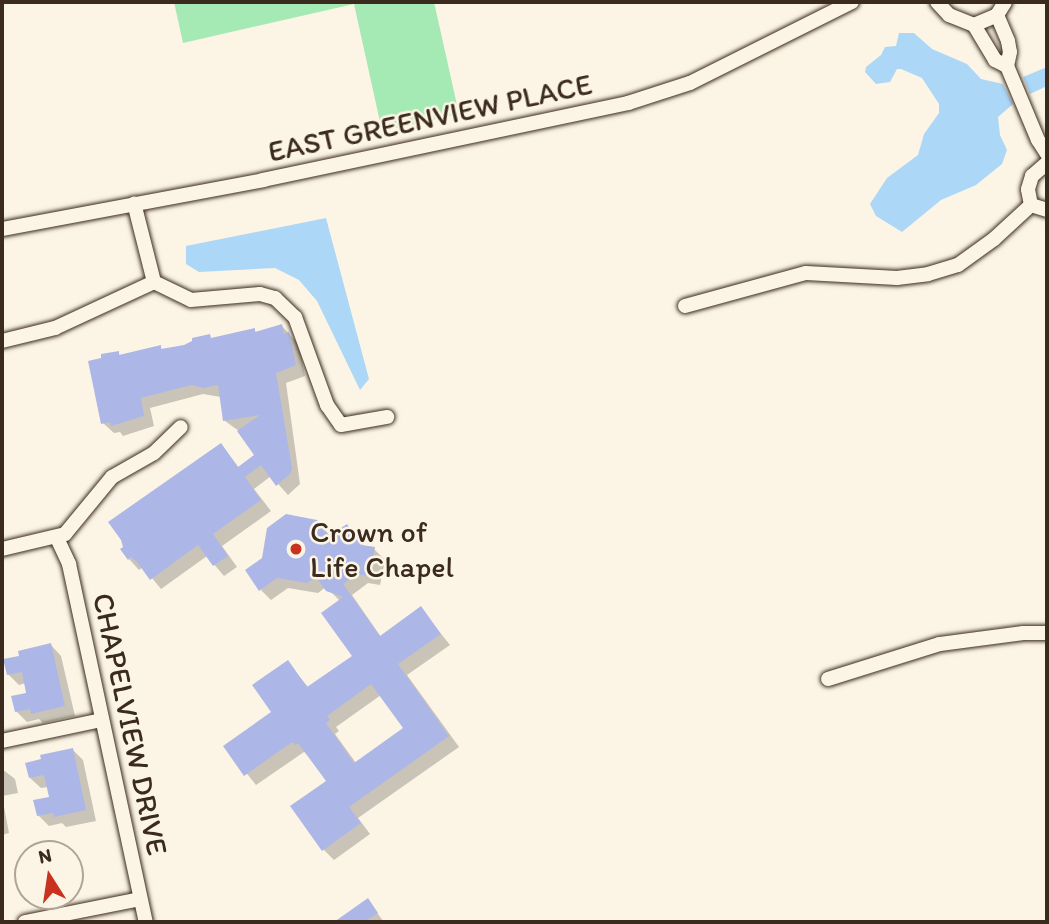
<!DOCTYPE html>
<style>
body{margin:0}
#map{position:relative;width:1049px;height:924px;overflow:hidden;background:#fcf5e5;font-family:Itim,sans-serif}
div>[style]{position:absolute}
.green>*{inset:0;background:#a5e9b4}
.water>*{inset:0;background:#acd7f7}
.shadow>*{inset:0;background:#0003}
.building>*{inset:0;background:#acb7e7}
.roads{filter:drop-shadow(0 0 2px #3b2a1e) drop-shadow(0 0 2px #3b2a1e)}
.street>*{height:14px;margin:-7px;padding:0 7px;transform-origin:7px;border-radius:7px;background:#fcf5e5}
.dots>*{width:19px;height:19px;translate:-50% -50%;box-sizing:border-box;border:4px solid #fcf5e5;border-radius:50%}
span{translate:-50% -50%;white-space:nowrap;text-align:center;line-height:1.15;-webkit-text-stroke:5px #fcf5e5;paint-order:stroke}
.street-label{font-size:30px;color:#3b2a1e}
.poi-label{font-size:30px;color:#3b2a1e}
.left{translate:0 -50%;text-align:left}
.frame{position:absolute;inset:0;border:4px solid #3b2a1e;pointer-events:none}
.north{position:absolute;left:14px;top:840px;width:70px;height:70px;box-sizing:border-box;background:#fcf5e5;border:2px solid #afa495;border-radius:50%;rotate:348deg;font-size:19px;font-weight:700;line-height:28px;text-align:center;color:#3b2a1e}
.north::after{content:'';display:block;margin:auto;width:24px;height:32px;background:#c8321e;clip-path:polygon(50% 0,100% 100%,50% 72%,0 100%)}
</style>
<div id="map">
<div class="green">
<div style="clip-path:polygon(174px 2px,434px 2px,459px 114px,382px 131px,354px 4px,183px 43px)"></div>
</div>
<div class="water">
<div style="clip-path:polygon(899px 33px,914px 33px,932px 49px,967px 64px,981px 79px,1003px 84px,1013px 104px,998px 117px,1000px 135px,1007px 150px,1002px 164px,976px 185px,941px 200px,902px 232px,876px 216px,870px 204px,887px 178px,918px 155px,924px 134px,939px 113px,939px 104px,922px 78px,901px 69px,897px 69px,890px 82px,876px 84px,865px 72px,866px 67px,881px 55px,885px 47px,896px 46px)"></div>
<div style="clip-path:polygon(1047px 67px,1047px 86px,1030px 94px,1023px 77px)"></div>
<div style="clip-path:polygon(326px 218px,369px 379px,360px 390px,317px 301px,299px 280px,275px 268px,199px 272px,186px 264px,186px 246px)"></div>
</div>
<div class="shadow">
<div style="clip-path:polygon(282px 326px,299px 345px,305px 376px,286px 383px,300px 484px,288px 495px,271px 476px,254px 489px,271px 511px,222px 546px,237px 567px,224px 576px,207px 556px,161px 589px,143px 567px,139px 570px,129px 559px,221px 445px,239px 468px,257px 455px,239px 431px,225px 421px,221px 397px,203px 394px,150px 408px,154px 426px,123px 436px,120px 432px,114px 433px,103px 423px,118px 353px,121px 356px,160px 347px,163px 350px,184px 347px,209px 336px,213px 340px,254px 330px,257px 333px)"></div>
<div style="clip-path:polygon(evenodd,317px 521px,331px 537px,347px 526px,365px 547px,374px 549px,385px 560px,380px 585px,368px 583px,352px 595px,381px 637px,421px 609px,450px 645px,407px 675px,459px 747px,358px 818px,370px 834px,334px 860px,324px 850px,328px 781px,308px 754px,304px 752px,256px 785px,225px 746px,273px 712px,287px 662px,309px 688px,354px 656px,340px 601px,326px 587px,318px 593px,288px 588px,271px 600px,261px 590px,317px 521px,381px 695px,405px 728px,356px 763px,335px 734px,339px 731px,336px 727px,381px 695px)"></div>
<div style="clip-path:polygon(51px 645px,61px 656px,75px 716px,43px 723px,39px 719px,27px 722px,16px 711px,28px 694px,26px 683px,19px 685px,8px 674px,21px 657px)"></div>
<div style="clip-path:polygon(73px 750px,83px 760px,96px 821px,66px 827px,62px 823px,49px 826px,38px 815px,51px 798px,48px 787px,41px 788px,30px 778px)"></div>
<div style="clip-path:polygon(2px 769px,15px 779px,18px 793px,2px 796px,9px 833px,2px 835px)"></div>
<div style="clip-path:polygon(368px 901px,384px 922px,337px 922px)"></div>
</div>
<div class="building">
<div style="clip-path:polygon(282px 324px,284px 334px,289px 332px,296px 365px,276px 373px,292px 468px,290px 474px,276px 486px,261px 465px,245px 477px,261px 500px,213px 534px,228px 556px,213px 566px,198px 545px,150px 580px,137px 562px,131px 557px,128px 560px,120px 549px,123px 547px,121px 540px,108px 522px,221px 443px,238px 467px,254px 455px,237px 431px,260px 415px,223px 421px,218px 385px,203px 388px,191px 385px,141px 398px,144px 416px,111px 426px,110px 422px,101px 424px,88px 361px,101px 358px,101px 354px,119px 351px,119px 355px,161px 345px,161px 349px,184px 345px,192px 341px,192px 338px,210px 334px,211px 338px,255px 328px,255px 332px)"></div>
<div style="clip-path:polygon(evenodd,286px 514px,317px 520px,329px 536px,347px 524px,362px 545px,375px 547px,370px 576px,357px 574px,343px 584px,380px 636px,421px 606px,441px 634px,398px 664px,449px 736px,349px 807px,361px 823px,322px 851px,290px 806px,326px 781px,298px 743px,295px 745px,292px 742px,244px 776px,223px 746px,271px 712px,252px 685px,288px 660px,307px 687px,352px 656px,321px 613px,343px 597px,326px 591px,316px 577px,307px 583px,277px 578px,259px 591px,245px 570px,262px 558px,267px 528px,286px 514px,371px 684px,403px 728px,354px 763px,326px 723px,330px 720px,327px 716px,371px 684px)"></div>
<div style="clip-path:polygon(51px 643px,65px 706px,31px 714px,30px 709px,15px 712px,11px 696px,26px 693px,22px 672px,7px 675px,3px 659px,19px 656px,18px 651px)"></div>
<div style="clip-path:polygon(73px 748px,86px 810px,54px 817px,53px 813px,37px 816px,33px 800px,49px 797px,44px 775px,29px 778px,25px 763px,41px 759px,40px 755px)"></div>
<div style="clip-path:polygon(368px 898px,378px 913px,364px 922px,334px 922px)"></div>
</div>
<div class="roads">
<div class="street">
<div style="left:937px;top:2px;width:18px;rotate:47deg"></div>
<div style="left:949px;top:15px;width:27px;rotate:22deg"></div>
<div style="left:974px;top:25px;width:25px;rotate:-23deg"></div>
<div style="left:997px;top:15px;width:15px;rotate:-58deg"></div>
<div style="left:997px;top:15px;width:28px;rotate:67deg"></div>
<div style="left:1008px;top:41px;width:11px;rotate:80deg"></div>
<div style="left:1010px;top:52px;width:14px;rotate:102deg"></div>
<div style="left:1007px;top:66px;width:80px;rotate:67.3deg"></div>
<div style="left:1038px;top:140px;width:17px;rotate:57deg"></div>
<div style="left:974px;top:25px;width:41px;rotate:59deg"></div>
<div style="left:995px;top:60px;width:13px;rotate:27deg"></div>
<div style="left:1031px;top:205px;width:17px;rotate:17deg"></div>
<div style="left:2px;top:229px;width:266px;rotate:-10.6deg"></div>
<div style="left:263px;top:180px;width:373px;rotate:-11.9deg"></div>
<div style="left:628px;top:103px;width:65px;rotate:-17.9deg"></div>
<div style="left:690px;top:83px;width:181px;rotate:-26.6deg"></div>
<div style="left:154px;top:282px;width:41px;rotate:25.9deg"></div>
<div style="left:191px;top:300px;width:69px;rotate:-5deg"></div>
<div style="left:260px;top:294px;width:16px;rotate:15deg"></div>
<div style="left:275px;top:298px;width:28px;rotate:44deg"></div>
<div style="left:295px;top:317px;width:94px;rotate:70deg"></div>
<div style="left:327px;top:405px;width:24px;rotate:55deg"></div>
<div style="left:341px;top:425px;width:47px;rotate:-9.9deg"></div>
<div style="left:685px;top:306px;width:125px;rotate:-15.3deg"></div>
<div style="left:806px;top:273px;width:91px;rotate:3.1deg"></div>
<div style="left:897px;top:278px;width:31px;rotate:-7deg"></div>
<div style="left:928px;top:274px;width:31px;rotate:-17deg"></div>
<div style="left:958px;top:265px;width:44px;rotate:-35.8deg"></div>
<div style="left:994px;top:239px;width:50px;rotate:-42.6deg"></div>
<div style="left:1031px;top:205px;width:16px;rotate:-101deg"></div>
<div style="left:1028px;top:189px;width:14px;rotate:-73deg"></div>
<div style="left:1032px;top:176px;width:20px;rotate:-41deg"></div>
<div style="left:2px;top:341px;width:55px;rotate:-13.8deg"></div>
<div style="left:55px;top:328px;width:109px;rotate:-24.9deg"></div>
<div style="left:154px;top:282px;width:81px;rotate:-104.2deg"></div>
<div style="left:57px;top:538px;width:29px;rotate:65deg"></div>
<div style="left:69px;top:564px;width:366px;rotate:77.9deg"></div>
<div style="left:2px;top:549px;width:65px;rotate:-13.4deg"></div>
<div style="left:65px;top:534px;width:74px;rotate:-50.5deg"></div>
<div style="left:112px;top:477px;width:48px;rotate:-29.7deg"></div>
<div style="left:154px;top:453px;width:37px;rotate:-44deg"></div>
<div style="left:828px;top:679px;width:117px;rotate:-17.4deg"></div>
<div style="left:940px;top:644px;width:84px;rotate:-7.5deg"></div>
<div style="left:1023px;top:633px;width:24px"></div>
<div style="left:2px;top:741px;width:102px;rotate:-11.9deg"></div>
<div style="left:25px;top:922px;width:117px;rotate:-11.3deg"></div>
</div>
</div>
<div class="dots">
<div style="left:296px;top:549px;background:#c8321e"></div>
</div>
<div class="street-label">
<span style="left:430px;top:118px;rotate:-12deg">EAST GREENVIEW PLACE</span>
<span style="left:130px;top:724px;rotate:78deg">CHAPELVIEW DRIVE</span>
</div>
<div class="poi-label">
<span class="left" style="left:310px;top:549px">Crown of<br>Life Chapel</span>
</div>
<div class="frame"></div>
<div class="north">N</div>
</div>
